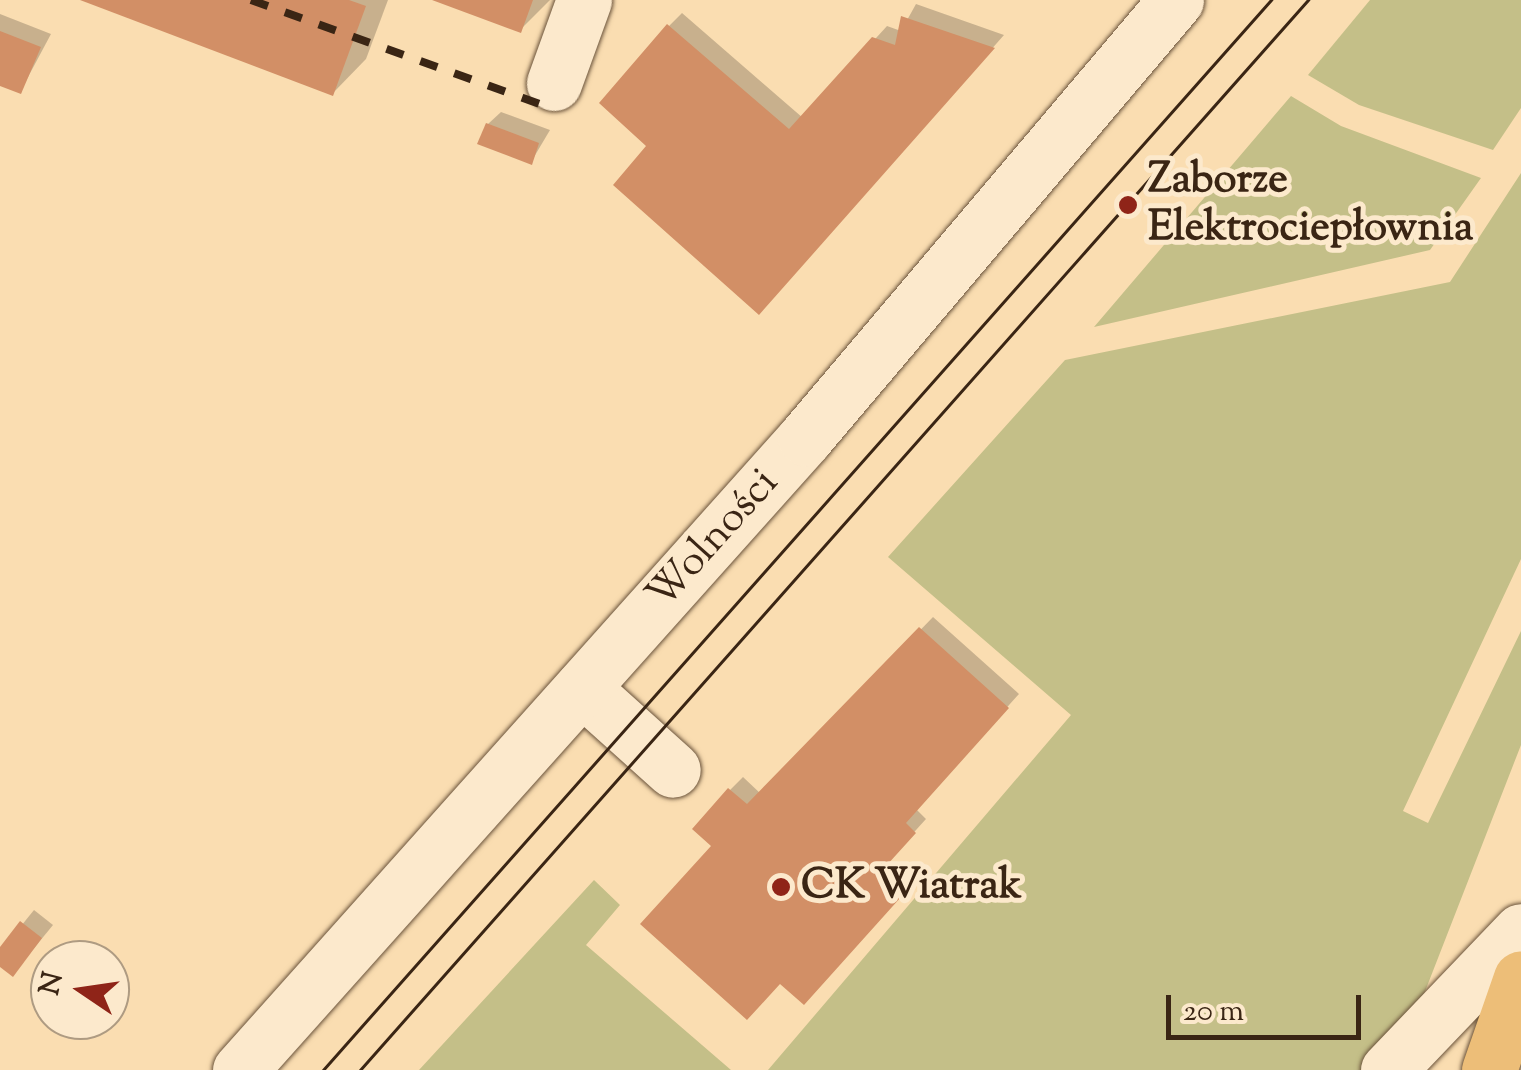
<!DOCTYPE html>
<meta charset="utf-8">
<style>
body{margin:0}
#map{position:relative;width:1521px;height:1070px;overflow:hidden;background:#faddb1;font-family:"Sorts Mill Goudy",serif}
div>[style]{position:absolute}
.green>*{inset:0;background:#c4bf88}
.shadow>*{inset:0;background:#0003}
.building>*{inset:0;background:#d28f66}
.roads{filter:drop-shadow(0 0 2px #6a533b) drop-shadow(0 0 2px #6a533b)}
.minor>*{height:55px;margin:-27.5px;padding:0 27.5px;transform-origin:27.5px;border-radius:27.5px;background:#fce9cc}
.major>*{height:55px;margin:-27.5px;padding:0 27.5px;transform-origin:27.5px;border-radius:27.5px;background:#edbe78}
.tram>*{height:2.5px;margin:-1.25px;padding:0 1.25px;transform-origin:1.25px;border-radius:1.25px;background:#3a2514}
.rail>*{height:8px;margin-top:-4px;transform-origin:0;background:repeating-linear-gradient(90deg,#3a2514 0 18px,transparent 0 36px)}
.dots>*{width:28px;height:28px;translate:-50% -50%;box-sizing:border-box;border:5px solid #fce9cc;border-radius:50%}
span{translate:-50% -50%;white-space:nowrap;text-align:center;line-height:1.15;-webkit-text-stroke:10px #fce9cc;paint-order:stroke}
.poi-label{font-size:42px;color:#3a2514;font-weight:700}
.left{translate:0 -50%;text-align:left}
.street-label{font-size:42px;color:#3a2514}
.north{position:absolute;left:30px;top:940px;width:100px;height:100px;box-sizing:border-box;background:#fce9cc;border:2px solid #ae9b82;border-radius:50%;rotate:283deg;font-size:28px;font-weight:700;line-height:40px;text-align:center;color:#3a2514}
.north::after{content:'';display:block;margin:auto;width:35px;height:45px;background:#8f2418;clip-path:polygon(50% 0,100% 100%,50% 72%,0 100%)}
.scale{position:absolute;left:1166px;top:995px;width:195px;height:45px;box-sizing:border-box;border:5px solid #3a2514;border-top:0;padding-left:12px;font-size:30px;line-height:35px;white-space:nowrap;color:#3a2514;-webkit-text-stroke:8px #fce9cc;paint-order:stroke}
</style>
<div id="map">
<div class="green">
<div style="clip-path:polygon(1370px 0,1521px 0,1521px 108px,1493px 150px,1359px 105px,1308px 75px)"></div>
<div style="clip-path:polygon(1291px 96px,1341px 126px,1481px 178px,1430px 250px,1094px 327px)"></div>
<div style="clip-path:polygon(1521px 173px,1521px 559px,1403px 811px,1428px 823px,1521px 631px,1521px 745px,1424px 994px,1362px 1070px,768px 1070px,1071px 715px,888px 557px,1065px 360px,1450px 282px)"></div>
<div style="clip-path:polygon(594px 880px,620px 905px,586px 945px,731px 1070px,419px 1070px)"></div>
</div>
<div class="shadow">
<div style="clip-path:polygon(86px 0,388px 0,366px 59px,333px 93px)"></div>
<div style="clip-path:polygon(438px 0,550px 0,520px 30px)"></div>
<div style="clip-path:polygon(916px 4px,1004px 35px,771px 299px,649px 145px,669px 26px,682px 13px,803px 118px,887px 26px,901px 31px)"></div>
<div style="clip-path:polygon(0 14px,51px 34px,20px 92px,0 83px)"></div>
<div style="clip-path:polygon(501px 112px,550px 130px,531px 162px,488px 124px)"></div>
<div style="clip-path:polygon(933px 617px,1019px 694px,916px 809px,926px 819px,887px 862px,911px 883px,816px 989px,714px 846px,730px 790px,743px 777px,761px 794px)"></div>
<div style="clip-path:polygon(34px 910px,53px 925px,13px 974px,0 952px)"></div>
</div>
<div class="building">
<div style="clip-path:polygon(80px 0,349px 0,366px 6px,333px 96px)"></div>
<div style="clip-path:polygon(432px 0,533px 0,521px 33px)"></div>
<div style="clip-path:polygon(901px 16px,995px 48px,759px 315px,613px 185px,646px 146px,599px 103px,667px 24px,789px 129px,872px 37px,895px 45px)"></div>
<div style="clip-path:polygon(0 31px,41px 47px,21px 94px,0 86px)"></div>
<div style="clip-path:polygon(486px 123px,539px 143px,532px 165px,477px 144px)"></div>
<div style="clip-path:polygon(919px 627px,1009px 708px,906px 823px,916px 833px,877px 876px,901px 897px,804px 1005px,780px 984px,747px 1020px,640px 924px,711px 846px,692px 829px,728px 788px,747px 804px)"></div>
<div style="clip-path:polygon(20px 921px,42px 938px,13px 977px,0 967px,0 947px)"></div>
</div>
<div class="roads">
<div class="minor">
<div style="left:554px;top:83px;width:88px;rotate:-70.1deg"></div>
<div style="left:582px;top:688px;width:122px;rotate:42deg"></div>
<div style="left:240px;top:1070px;width:848px;rotate:-48.2deg"></div>
<div style="left:805px;top:438px;width:574px;rotate:-49.73deg"></div>
<div style="left:1388px;top:1070px;width:192px;rotate:-46.3deg"></div>
</div>
<div class="major">
<div style="left:1489px;top:1070px;width:97px;rotate:-70.8deg"></div>
</div>
</div>
<div class="tram">
<div style="left:323px;top:1070px;width:1430px;rotate:-48.46deg"></div>
<div style="left:360px;top:1070px;width:1430px;rotate:-48.46deg"></div>
</div>
<div class="rail">
<div style="left:251px;top:0;width:309px;rotate:19.8deg"></div>
</div>
<div class="dots">
<div style="left:1128px;top:205px;background:#8f2418"></div>
<div style="left:781px;top:887px;background:#8f2418"></div>
</div>
<div class="poi-label">
<span class="left" style="left:1148px;top:205px">Zaborze<br>Elektrociepłownia</span>
<span class="left" style="left:801px;top:887px">CK Wiatrak</span>
</div>
<div class="street-label">
<span style="left:714px;top:540px;rotate:-48deg">Wolności</span>
</div>
<div class="north">N</div>
<div class="scale">20 m</div>
</div>
